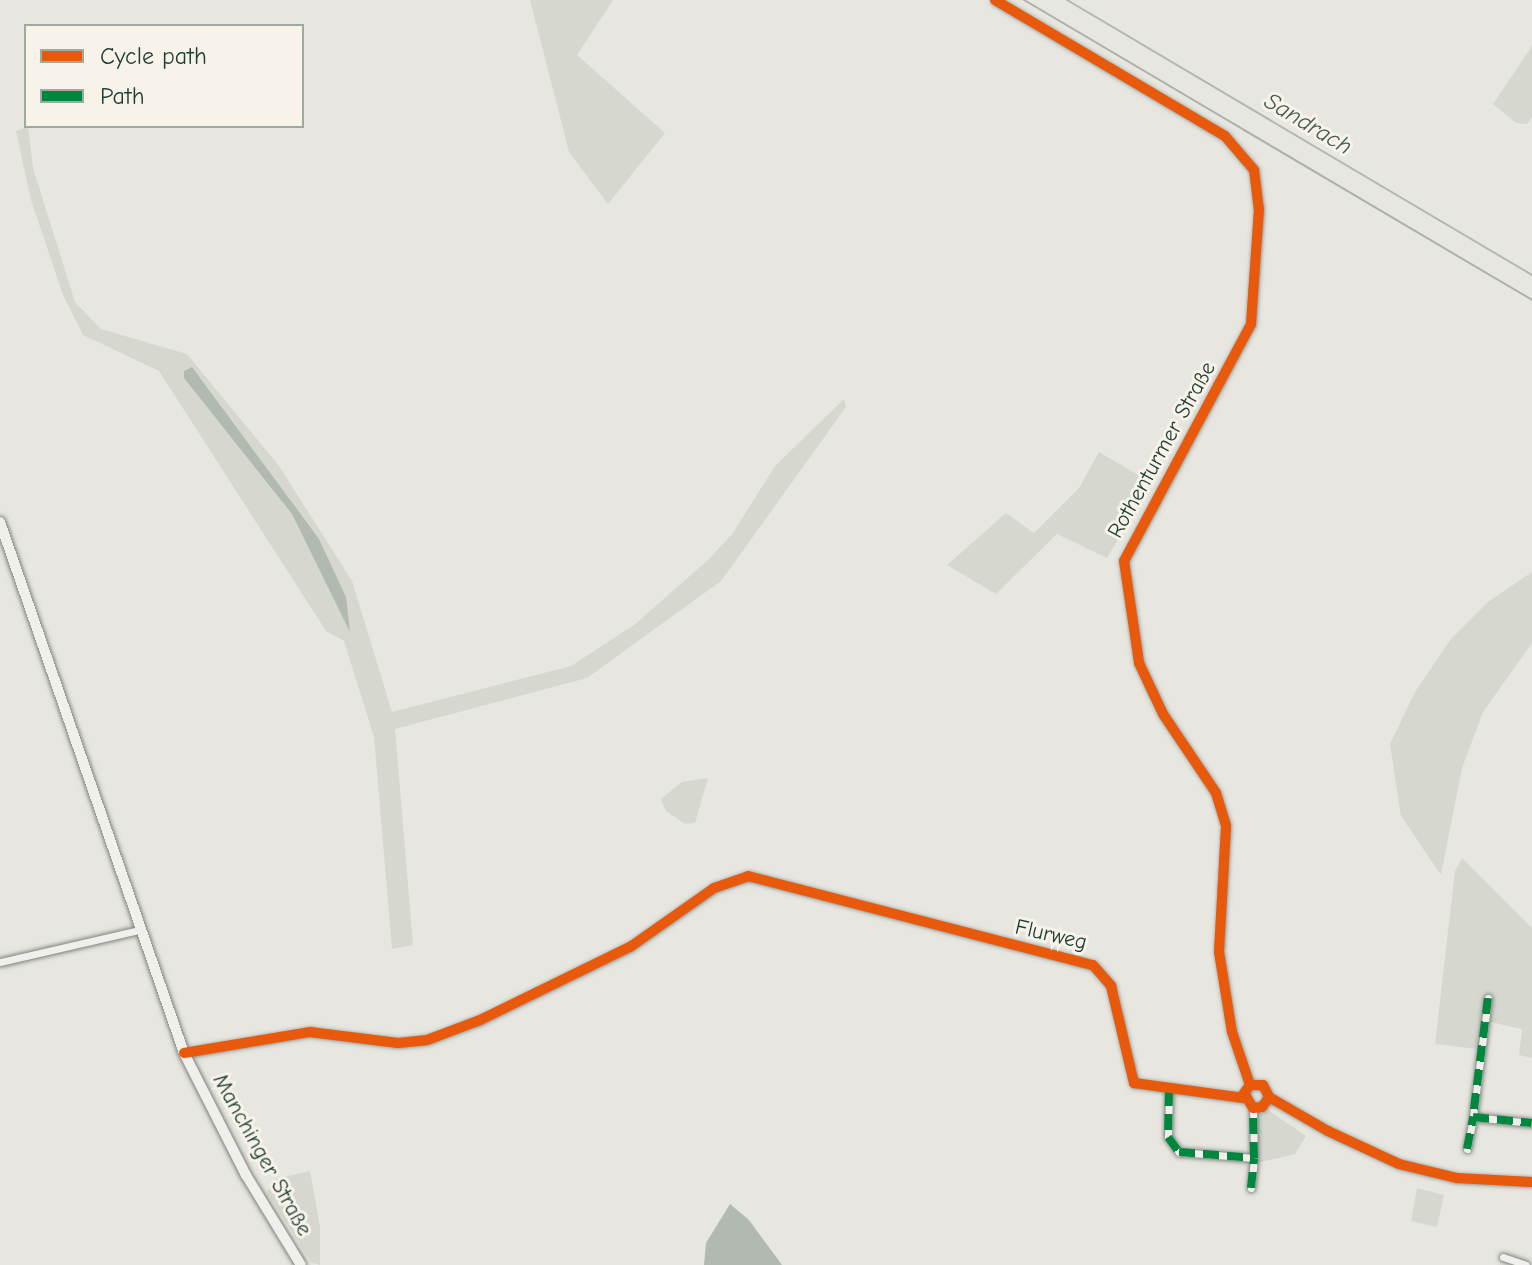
<!DOCTYPE html>
<meta charset="utf-8">
<style>
body{margin:0}
#map{position:relative;width:1532px;height:1265px;overflow:hidden;background:#e7e6e0;font-family:"Comic Neue",sans-serif}
div>[style]{position:absolute}
.green>*{inset:0;background:#d6d8cf}
.water>*{inset:0;background:#b2b9b0}
.stream>*{height:2px;margin:-1px;padding:0 1px;transform-origin:1px;border-radius:1px;background:#b2b9b0}
.roads{filter:drop-shadow(0 0 2px #7e847f) drop-shadow(0 0 2px #7e847f)}
.street>*{height:7px;margin:-3.5px;padding:0 3.5px;transform-origin:3.5px;border-radius:3.5px;background:#f0efeb}
.secondary>*{height:10px;margin:-5px;padding:0 5px;transform-origin:5px;border-radius:5px;background:#f0efeb}
.rail>*{height:2px;margin:-1px;padding:0 1px;transform-origin:1px;border-radius:1px;background:#aeb0ac}
.quiet>*{height:8px;margin-top:-4px;transform-origin:0;background:repeating-linear-gradient(90deg,#00873e 0 16px,transparent 0 24px)}
.cycleway>*{height:10px;margin:-5px;padding:0 5px;transform-origin:5px;border-radius:5px;background:#e8590c}
span{translate:-50% -50%;white-space:nowrap;text-align:center;line-height:1.15;-webkit-text-stroke:6px #f7f3e8;paint-order:stroke}
.street-label{font-size:22px;color:#1f3d34}
.water-label{font-size:24px;color:#445c53;font-style:italic}
.legend{position:absolute;left:24px;top:24px;width:280px;height:104px;box-sizing:border-box;background:#f7f3e8;border:2px solid #a1aaa0;margin:0;padding:10px 14px;list-style:none;font-size:24px;color:#1f3d34}
.legend li{display:flex;align-items:center;gap:16px;height:40px}
.legend b{width:40px;border:2px solid #a1aaa0}
</style>
<div id="map">
<div class="green">
<div style="clip-path:polygon(530px 0,613px 0,577px 55px,665px 133px,608px 204px,569px 152px)"></div>
<div style="clip-path:polygon(1532px 46px,1532px 117px,1527px 124px,1516px 123px,1493px 104px)"></div>
<div style="clip-path:polygon(28px 127px,33px 168px,75px 302px,101px 329px,187px 354px,279px 466px,352px 581px,392px 712px,571px 666px,634px 625px,708px 560px,733px 533px,775px 466px,844px 399px,846px 407px,721px 581px,587px 678px,395px 729px,413px 945px,392px 949px,374px 737px,344px 641px,326px 631px,159px 371px,83px 335px,63px 295px,31px 200px,16px 131px)"></div>
<div style="clip-path:polygon(1099px 452px,1152px 483px,1107px 558px,1057px 534px,996px 594px,947px 565px,1006px 513px,1034px 533px,1079px 488px)"></div>
<div style="clip-path:polygon(1532px 572px,1532px 643px,1483px 712px,1462px 768px,1441px 875px,1401px 816px,1390px 744px,1415px 692px,1451px 639px,1488px 602px)"></div>
<div style="clip-path:polygon(708px 778px,695px 823px,685px 824px,666px 811px,661px 799px,682px 782px)"></div>
<div style="clip-path:polygon(1462px 858px,1532px 928px,1532px 1058px,1519px 1055px,1522px 1029px,1482px 1020px,1477px 1049px,1435px 1044px,1455px 871px)"></div>
<div style="clip-path:polygon(1268px 1110px,1306px 1136px,1295px 1154px,1257px 1163px,1258px 1115px)"></div>
<div style="clip-path:polygon(310px 1171px,320px 1227px,320px 1265px,311px 1262px,267px 1192px,276px 1179px)"></div>
<div style="clip-path:polygon(1417px 1188px,1444px 1195px,1437px 1227px,1411px 1221px)"></div>
</div>
<div class="water">
<div style="clip-path:polygon(192px 367px,319px 539px,346px 597px,350px 632px,292px 514px,184px 378px,184px 371px)"></div>
<div style="clip-path:polygon(730px 1204px,749px 1220px,782px 1265px,704px 1265px,706px 1243px)"></div>
</div>
<div class="stream">
<div style="left:1067px;top:0;width:540px;rotate:30.6deg"></div>
</div>
<div class="roads">
<div class="street">
<div style="left:995px;top:0;width:267px;rotate:30.6deg"></div>
<div style="left:1225px;top:136px;width:45px;rotate:49.5deg"></div>
<div style="left:1254px;top:170px;width:39px;rotate:83deg"></div>
<div style="left:1259px;top:209px;width:115px;rotate:94deg"></div>
<div style="left:1251px;top:324px;width:269px;rotate:118.2deg"></div>
<div style="left:1124px;top:561px;width:103px;rotate:81.6deg"></div>
<div style="left:1139px;top:663px;width:56px;rotate:64.8deg"></div>
<div style="left:1163px;top:714px;width:95px;rotate:56.1deg"></div>
<div style="left:1216px;top:793px;width:34px;rotate:73deg"></div>
<div style="left:1226px;top:826px;width:126px;rotate:93.2deg"></div>
<div style="left:1219px;top:952px;width:81px;rotate:80.8deg"></div>
<div style="left:1232px;top:1032px;width:56px;rotate:71.2deg"></div>
<div style="left:0;top:962px;width:143px;rotate:-13deg"></div>
<div style="left:1488px;top:998px;width:120px;rotate:97.2deg"></div>
<div style="left:1473px;top:1117px;width:59px;rotate:5.8deg"></div>
<div style="left:184px;top:1053px;width:128px;rotate:-9.5deg"></div>
<div style="left:310px;top:1032px;width:89px;rotate:7.1deg"></div>
<div style="left:398px;top:1043px;width:29px;rotate:-6deg"></div>
<div style="left:427px;top:1040px;width:57px;rotate:-20.7deg"></div>
<div style="left:480px;top:1020px;width:167px;rotate:-26deg"></div>
<div style="left:630px;top:947px;width:103px;rotate:-35.1deg"></div>
<div style="left:714px;top:888px;width:36px;rotate:-19deg"></div>
<div style="left:748px;top:876px;width:356px;rotate:14.5deg"></div>
<div style="left:1093px;top:965px;width:28px;rotate:49deg"></div>
<div style="left:1111px;top:986px;width:100px;rotate:76.7deg"></div>
<div style="left:1134px;top:1083px;width:111px;rotate:7.8deg"></div>
<div style="left:1169px;top:1090px;width:47px;rotate:91.2deg"></div>
<div style="left:1168px;top:1137px;width:19px;rotate:54deg"></div>
<div style="left:1179px;top:1152px;width:75px;rotate:4.6deg"></div>
<div style="left:1254px;top:1158px;width:50px;rotate:-91.1deg"></div>
<div style="left:1269px;top:1097px;width:12px;rotate:125deg"></div>
<div style="left:1262px;top:1107px;width:9px;rotate:174deg"></div>
<div style="left:1253px;top:1108px;width:17px;rotate:-121deg"></div>
<div style="left:1244px;top:1093px;width:10px;rotate:-53deg"></div>
<div style="left:1250px;top:1085px;width:13px"></div>
<div style="left:1263px;top:1085px;width:13px;rotate:63deg"></div>
<div style="left:1269px;top:1097px;width:68px;rotate:30deg"></div>
<div style="left:1328px;top:1131px;width:78px;rotate:24.9deg"></div>
<div style="left:1399px;top:1164px;width:60px;rotate:13.6deg"></div>
<div style="left:1457px;top:1178px;width:75px;rotate:3.1deg"></div>
<div style="left:1467px;top:1149px;width:33px;rotate:-79deg"></div>
<div style="left:1251px;top:1188px;width:30px;rotate:-84deg"></div>
<div style="left:1503px;top:1257px;width:24px;rotate:19deg"></div>
</div>
<div class="secondary">
<div style="left:0;top:522px;width:562px;rotate:70.89deg"></div>
<div style="left:184px;top:1053px;width:137px;rotate:63.1deg"></div>
<div style="left:246px;top:1175px;width:105px;rotate:58.6deg"></div>
</div>
</div>
<div class="rail">
<div style="left:1024px;top:0;width:590px;rotate:30.56deg"></div>
</div>
<div class="quiet">
<div style="left:1488px;top:998px;width:120px;rotate:97.2deg"></div>
<div style="left:1473px;top:1117px;width:59px;rotate:5.8deg"></div>
<div style="left:1169px;top:1090px;width:47px;rotate:91.2deg"></div>
<div style="left:1168px;top:1137px;width:19px;rotate:54deg"></div>
<div style="left:1179px;top:1152px;width:75px;rotate:4.6deg"></div>
<div style="left:1254px;top:1158px;width:50px;rotate:-91.1deg"></div>
<div style="left:1467px;top:1149px;width:33px;rotate:-79deg"></div>
<div style="left:1251px;top:1188px;width:30px;rotate:-84deg"></div>
</div>
<div class="cycleway">
<div style="left:995px;top:0;width:267px;rotate:30.6deg"></div>
<div style="left:1225px;top:136px;width:45px;rotate:49.5deg"></div>
<div style="left:1254px;top:170px;width:39px;rotate:83deg"></div>
<div style="left:1259px;top:209px;width:115px;rotate:94deg"></div>
<div style="left:1251px;top:324px;width:269px;rotate:118.2deg"></div>
<div style="left:1124px;top:561px;width:103px;rotate:81.6deg"></div>
<div style="left:1139px;top:663px;width:56px;rotate:64.8deg"></div>
<div style="left:1163px;top:714px;width:95px;rotate:56.1deg"></div>
<div style="left:1216px;top:793px;width:34px;rotate:73deg"></div>
<div style="left:1226px;top:826px;width:126px;rotate:93.2deg"></div>
<div style="left:1219px;top:952px;width:81px;rotate:80.8deg"></div>
<div style="left:1232px;top:1032px;width:56px;rotate:71.2deg"></div>
<div style="left:184px;top:1053px;width:128px;rotate:-9.5deg"></div>
<div style="left:310px;top:1032px;width:89px;rotate:7.1deg"></div>
<div style="left:398px;top:1043px;width:29px;rotate:-6deg"></div>
<div style="left:427px;top:1040px;width:57px;rotate:-20.7deg"></div>
<div style="left:480px;top:1020px;width:167px;rotate:-26deg"></div>
<div style="left:630px;top:947px;width:103px;rotate:-35.1deg"></div>
<div style="left:714px;top:888px;width:36px;rotate:-19deg"></div>
<div style="left:748px;top:876px;width:356px;rotate:14.5deg"></div>
<div style="left:1093px;top:965px;width:28px;rotate:49deg"></div>
<div style="left:1111px;top:986px;width:100px;rotate:76.7deg"></div>
<div style="left:1134px;top:1083px;width:111px;rotate:7.8deg"></div>
<div style="left:1269px;top:1097px;width:12px;rotate:125deg"></div>
<div style="left:1262px;top:1107px;width:9px;rotate:174deg"></div>
<div style="left:1253px;top:1108px;width:17px;rotate:-121deg"></div>
<div style="left:1244px;top:1093px;width:10px;rotate:-53deg"></div>
<div style="left:1250px;top:1085px;width:13px"></div>
<div style="left:1263px;top:1085px;width:13px;rotate:63deg"></div>
<div style="left:1269px;top:1097px;width:68px;rotate:30deg"></div>
<div style="left:1328px;top:1131px;width:78px;rotate:24.9deg"></div>
<div style="left:1399px;top:1164px;width:60px;rotate:13.6deg"></div>
<div style="left:1457px;top:1178px;width:75px;rotate:3.1deg"></div>
</div>
<div class="street-label">
<span style="left:1162px;top:450px;rotate:-61deg">Rothenturmer Straße</span>
<span style="left:1051px;top:935px;rotate:13deg">Flurweg</span>
<span style="left:262px;top:1155px;rotate:61deg">Manchinger Straße</span>
</div>
<div class="water-label">
<span style="left:1308px;top:124px;rotate:31deg">Sandrach</span>
</div>
<ul class="legend">
<li><b style="height:10px;background:#e8590c"></b>Cycle path</li>
<li><b style="height:10px;background:#00873e"></b>Path</li>
</ul>
</div>
